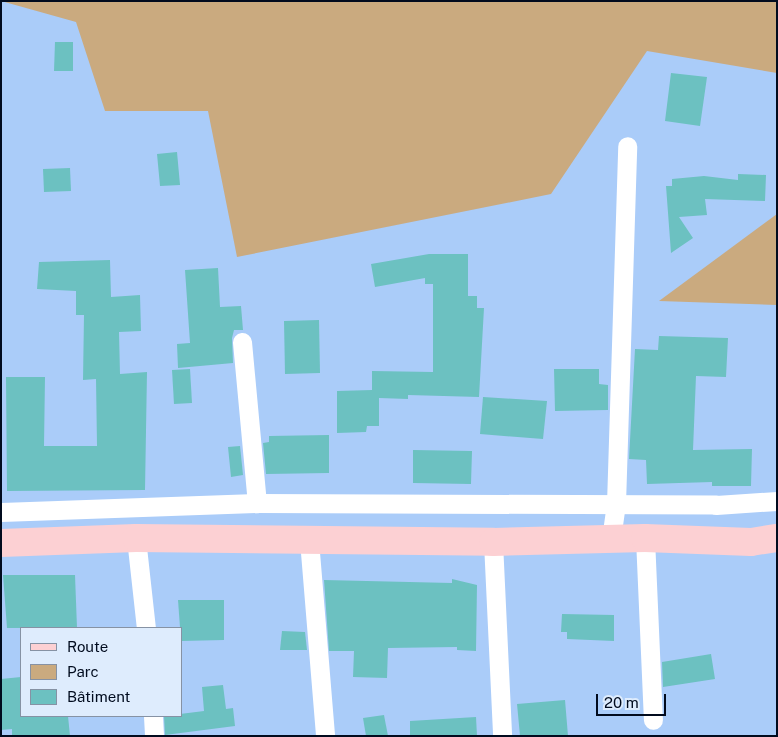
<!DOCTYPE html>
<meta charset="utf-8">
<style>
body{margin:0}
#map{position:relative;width:778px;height:737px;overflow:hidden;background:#aaccf9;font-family:"Public Sans",sans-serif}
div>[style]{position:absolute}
.green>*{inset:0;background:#caaa7f}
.building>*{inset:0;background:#6cc1c1}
.street>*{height:19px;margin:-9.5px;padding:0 9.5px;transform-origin:9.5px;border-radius:9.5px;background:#fff}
.primary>*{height:28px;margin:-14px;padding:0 14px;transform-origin:14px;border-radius:14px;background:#fcd0d3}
span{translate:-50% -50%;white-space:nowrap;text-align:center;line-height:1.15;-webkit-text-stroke:4px #deecfd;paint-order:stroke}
.frame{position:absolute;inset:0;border:2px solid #010b1e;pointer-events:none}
.legend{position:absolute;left:20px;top:627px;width:162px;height:90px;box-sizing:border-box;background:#deecfd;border:1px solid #8692a4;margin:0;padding:6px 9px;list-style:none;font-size:15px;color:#010b1e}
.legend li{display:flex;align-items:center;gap:10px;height:25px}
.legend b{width:25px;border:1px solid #8692a4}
.scale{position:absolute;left:596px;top:694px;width:70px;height:22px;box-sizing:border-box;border:2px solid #010b1e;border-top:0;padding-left:6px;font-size:15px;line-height:18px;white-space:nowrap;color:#010b1e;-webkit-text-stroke:4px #deecfd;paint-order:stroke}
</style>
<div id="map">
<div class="green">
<div style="clip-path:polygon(1px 1px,777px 1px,777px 73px,647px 51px,551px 194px,237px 257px,208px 111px,105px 111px,76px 22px)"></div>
<div style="clip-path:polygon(777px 214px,777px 305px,659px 301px)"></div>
</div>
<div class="building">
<div style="clip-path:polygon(55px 42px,73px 42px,73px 71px,54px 71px)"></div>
<div style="clip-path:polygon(671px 73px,707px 77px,700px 126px,665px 121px)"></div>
<div style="clip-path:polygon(177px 152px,180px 185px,160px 186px,157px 154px)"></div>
<div style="clip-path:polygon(70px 168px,71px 191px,44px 192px,43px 169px)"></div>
<div style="clip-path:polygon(738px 174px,766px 175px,765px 201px,705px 199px,707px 215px,679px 217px,693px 238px,671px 253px,666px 186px,672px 186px,672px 179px,704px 176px,738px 180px)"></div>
<div style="clip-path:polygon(429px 254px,468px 254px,468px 296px,477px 296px,477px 308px,484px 308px,479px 397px,408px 395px,408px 399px,379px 398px,379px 426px,367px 426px,366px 432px,337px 433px,337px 391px,372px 390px,372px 371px,433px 372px,433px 284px,425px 284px,425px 278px,375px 287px,371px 264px)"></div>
<div style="clip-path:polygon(110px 260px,111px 297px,140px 295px,141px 331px,119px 332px,120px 374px,147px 372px,145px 490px,7px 491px,6px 377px,45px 377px,44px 446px,97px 446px,96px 379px,83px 380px,84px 315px,76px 315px,76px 291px,37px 289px,39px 262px)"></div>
<div style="clip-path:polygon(218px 268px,220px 307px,241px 306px,243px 330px,234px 330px,232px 338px,233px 363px,178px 368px,177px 344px,190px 343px,185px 270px)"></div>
<div style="clip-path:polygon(319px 320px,320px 373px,285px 374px,284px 321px)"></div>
<div style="clip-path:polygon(659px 336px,728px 338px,726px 377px,696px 376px,693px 450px,752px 449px,751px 486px,712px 486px,712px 482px,647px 484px,646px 460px,629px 459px,635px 349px,658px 350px)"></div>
<div style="clip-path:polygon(190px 369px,192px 403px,174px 404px,172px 370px)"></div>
<div style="clip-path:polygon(554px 369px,599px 369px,599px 384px,608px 385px,608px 410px,555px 411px)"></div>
<div style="clip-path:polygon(483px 397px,547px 401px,543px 439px,480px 434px)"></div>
<div style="clip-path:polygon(329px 435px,329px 473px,266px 474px,263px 443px,269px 442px,269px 436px)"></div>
<div style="clip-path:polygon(240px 446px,243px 475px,231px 477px,228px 447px)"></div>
<div style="clip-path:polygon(413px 450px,472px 451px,471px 484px,413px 483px)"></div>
<div style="clip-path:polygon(3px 575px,75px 575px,77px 628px,7px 628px)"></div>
<div style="clip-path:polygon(452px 579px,477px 585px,476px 651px,457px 650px,457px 647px,388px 648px,387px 678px,353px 677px,354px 651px,329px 651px,324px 580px,452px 583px)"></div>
<div style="clip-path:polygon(178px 600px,224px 600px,224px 640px,181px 641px)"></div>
<div style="clip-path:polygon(562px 614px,614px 615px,614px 641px,567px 639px,567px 632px,561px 632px)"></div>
<div style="clip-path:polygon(282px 631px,305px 632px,307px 650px,280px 650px)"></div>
<div style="clip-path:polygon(711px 654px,715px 679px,663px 687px,662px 662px)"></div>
<div style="clip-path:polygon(21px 677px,21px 716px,68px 716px,70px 736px,12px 736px,12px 729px,1px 730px,1px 679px)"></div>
<div style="clip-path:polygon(223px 685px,226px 709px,233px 708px,235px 726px,165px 735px,164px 716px,204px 711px,202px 687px)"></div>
<div style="clip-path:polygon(565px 700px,568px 736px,520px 736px,517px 704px)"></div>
<div style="clip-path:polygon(384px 715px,388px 736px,366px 736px,363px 718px)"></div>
<div style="clip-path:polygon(476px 717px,477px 736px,410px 736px,410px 721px)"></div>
</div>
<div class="street">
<div style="left:242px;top:342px;width:162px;rotate:84.7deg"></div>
<div style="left:1px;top:512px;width:256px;rotate:-2deg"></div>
<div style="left:257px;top:503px;width:459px;rotate:0.2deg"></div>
<div style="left:716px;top:505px;width:61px;rotate:-3.8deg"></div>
<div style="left:136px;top:538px;width:91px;rotate:83.7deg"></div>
<div style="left:645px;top:538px;width:182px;rotate:87.5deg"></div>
<div style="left:611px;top:539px;width:35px;rotate:-82deg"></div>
<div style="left:616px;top:504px;width:358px;rotate:-88.2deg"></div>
<div style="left:309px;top:540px;width:197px;rotate:85.3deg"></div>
<div style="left:493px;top:542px;width:194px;rotate:87.3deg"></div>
<div style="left:153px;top:716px;width:20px;rotate:87deg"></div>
</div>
<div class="primary">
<div style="left:1px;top:543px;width:135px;rotate:-2.1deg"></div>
<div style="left:136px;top:538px;width:357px;rotate:0.6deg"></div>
<div style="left:493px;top:542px;width:152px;rotate:-1.5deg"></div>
<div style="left:645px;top:538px;width:106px;rotate:2.2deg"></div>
<div style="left:751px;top:542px;width:26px;rotate:-9deg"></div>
</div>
<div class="frame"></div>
<ul class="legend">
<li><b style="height:6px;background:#fcd0d3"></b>Route</li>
<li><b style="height:14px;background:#caaa7f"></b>Parc</li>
<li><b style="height:14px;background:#6cc1c1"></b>Bâtiment</li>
</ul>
<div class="scale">20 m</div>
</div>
